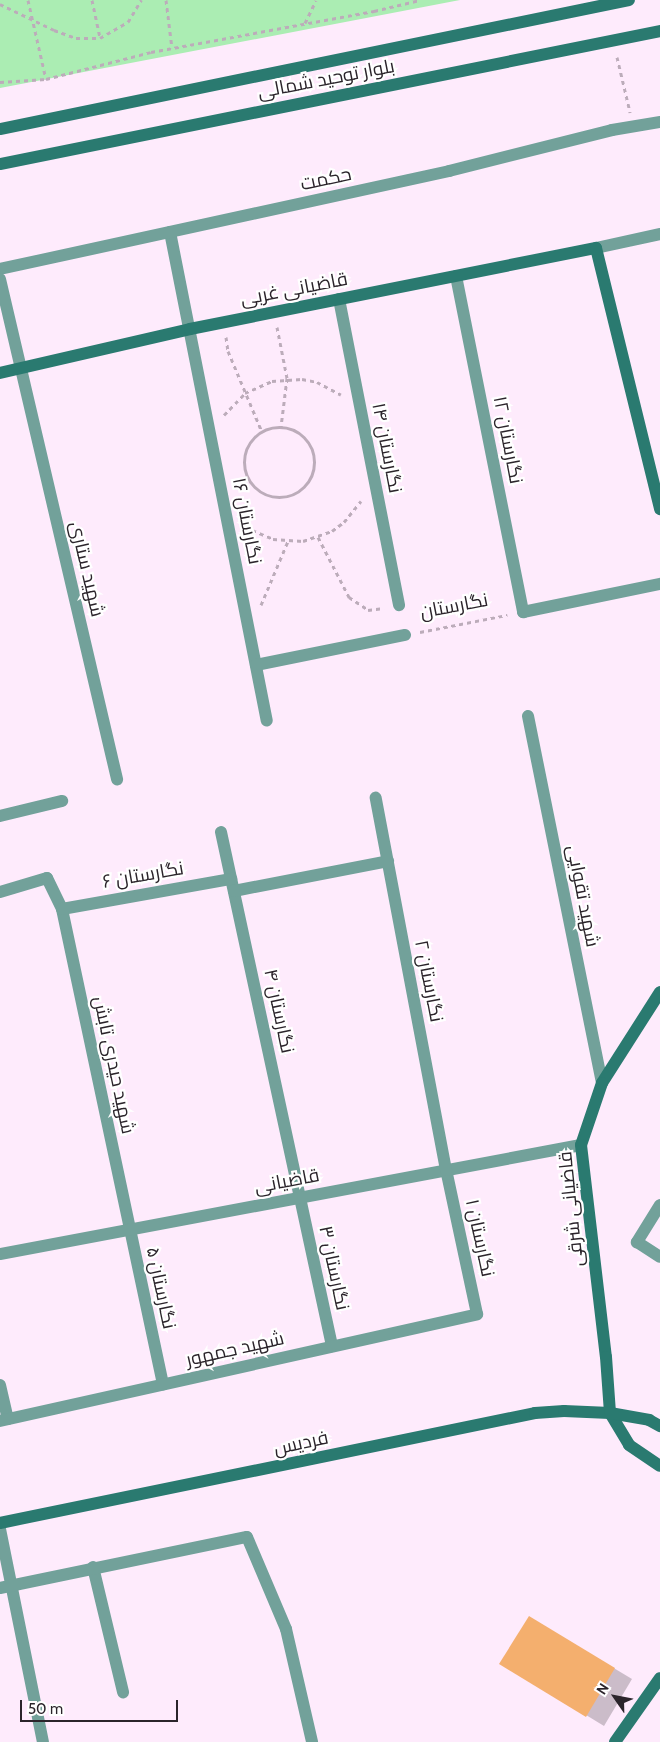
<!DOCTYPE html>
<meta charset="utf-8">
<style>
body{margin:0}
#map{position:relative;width:660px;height:1742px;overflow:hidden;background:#feebfc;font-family:Cabin,Cairo,sans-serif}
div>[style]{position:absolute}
.green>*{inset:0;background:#abedb3}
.shadow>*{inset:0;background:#0003}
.building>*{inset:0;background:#f4af6e}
.path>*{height:3px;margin-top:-1.5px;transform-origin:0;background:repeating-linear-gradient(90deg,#bcacba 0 4px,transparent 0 8px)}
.path>.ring{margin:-1.5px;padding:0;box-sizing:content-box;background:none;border:3px solid #bcacba;border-radius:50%}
.street>*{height:12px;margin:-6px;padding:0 6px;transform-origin:6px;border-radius:6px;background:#72a19a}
.secondary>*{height:12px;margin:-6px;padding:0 6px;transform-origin:6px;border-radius:6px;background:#2a7a70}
span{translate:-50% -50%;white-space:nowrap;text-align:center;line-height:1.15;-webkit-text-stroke:4.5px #fff;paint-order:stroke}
.street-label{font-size:19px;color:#2b242b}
.north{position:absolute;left:590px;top:1672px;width:50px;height:50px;-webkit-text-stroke:4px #fff;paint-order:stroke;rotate:303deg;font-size:14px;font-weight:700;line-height:20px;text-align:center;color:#2b242b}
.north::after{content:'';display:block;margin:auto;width:18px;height:22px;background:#2b242b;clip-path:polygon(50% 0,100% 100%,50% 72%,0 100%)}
.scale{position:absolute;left:20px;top:1700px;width:158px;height:22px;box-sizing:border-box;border:2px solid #2b242b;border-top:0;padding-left:6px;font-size:15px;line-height:18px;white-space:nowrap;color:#2b242b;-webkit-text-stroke:4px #fff;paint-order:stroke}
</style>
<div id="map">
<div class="green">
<div style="clip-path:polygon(0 0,460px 0,0 88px)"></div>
</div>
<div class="shadow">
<div style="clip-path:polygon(547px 1628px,632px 1679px,604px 1726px,586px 1715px)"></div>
</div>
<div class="building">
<div style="clip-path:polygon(529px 1616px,615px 1668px,586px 1717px,499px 1664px)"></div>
</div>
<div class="path">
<div style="left:28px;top:0;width:81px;rotate:77.2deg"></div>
<div style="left:92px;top:0;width:39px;rotate:78deg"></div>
<div style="left:166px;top:0;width:48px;rotate:82.9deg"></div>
<div style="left:0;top:4px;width:60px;rotate:25.7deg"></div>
<div style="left:54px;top:30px;width:23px;rotate:20deg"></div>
<div style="left:76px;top:38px;width:24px"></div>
<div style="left:100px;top:38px;width:32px;rotate:-30deg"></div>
<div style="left:128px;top:22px;width:26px;rotate:-59deg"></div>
<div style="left:305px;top:23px;width:25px;rotate:-64deg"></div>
<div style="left:617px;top:57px;width:57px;rotate:76.7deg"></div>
<div style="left:0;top:82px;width:46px;rotate:-3.7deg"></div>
<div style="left:46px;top:79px;width:108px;rotate:-14.4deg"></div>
<div style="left:151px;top:52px;width:227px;rotate:-10.4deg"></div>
<div style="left:374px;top:11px;width:47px;rotate:-13.4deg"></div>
<div style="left:277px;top:327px;width:52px;rotate:78.9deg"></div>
<div style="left:287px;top:378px;width:49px;rotate:97deg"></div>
<div style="left:226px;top:337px;width:14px;rotate:82deg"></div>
<div style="left:228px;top:351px;width:88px;rotate:67.2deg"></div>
<div style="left:224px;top:415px;width:30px;rotate:-46deg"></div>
<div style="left:245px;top:393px;width:30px;rotate:-24deg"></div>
<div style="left:272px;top:381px;width:30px;rotate:-4deg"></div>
<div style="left:302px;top:379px;width:15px;rotate:11deg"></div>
<div style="left:317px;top:382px;width:27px;rotate:28deg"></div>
<div class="ring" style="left:244px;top:427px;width:67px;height:67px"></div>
<div style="left:245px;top:527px;width:30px;rotate:23deg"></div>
<div style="left:273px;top:539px;width:30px;rotate:4deg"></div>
<div style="left:303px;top:541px;width:31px;rotate:-19deg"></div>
<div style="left:332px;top:531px;width:15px;rotate:-37deg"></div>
<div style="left:344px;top:522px;width:27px;rotate:-51deg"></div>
<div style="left:318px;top:537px;width:68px;rotate:62.7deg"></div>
<div style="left:349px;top:597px;width:23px;rotate:34deg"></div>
<div style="left:368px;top:610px;width:16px;rotate:-7deg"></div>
<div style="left:261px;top:605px;width:69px;rotate:-67.1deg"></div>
<div style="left:420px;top:632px;width:89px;rotate:-11.1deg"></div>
</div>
<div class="street">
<div style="left:170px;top:232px;width:498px;rotate:78.8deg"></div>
<div style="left:596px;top:248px;width:66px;rotate:-12.3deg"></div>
<div style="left:0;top:269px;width:460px;rotate:-12.3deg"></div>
<div style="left:449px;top:171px;width:168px;rotate:-14.1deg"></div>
<div style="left:612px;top:130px;width:49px;rotate:-9.5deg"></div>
<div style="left:456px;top:276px;width:343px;rotate:78.7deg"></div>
<div style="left:523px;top:612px;width:140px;rotate:-11.6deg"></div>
<div style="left:0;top:279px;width:514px;rotate:76.83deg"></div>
<div style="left:339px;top:299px;width:312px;rotate:78.9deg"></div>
<div style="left:256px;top:665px;width:152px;rotate:-11.4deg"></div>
<div style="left:528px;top:716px;width:374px;rotate:78.6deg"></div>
<div style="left:0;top:816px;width:64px;rotate:-13.6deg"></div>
<div style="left:221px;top:832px;width:526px;rotate:77.81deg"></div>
<div style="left:234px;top:891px;width:157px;rotate:-11deg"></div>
<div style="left:0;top:892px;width:49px;rotate:-16.6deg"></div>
<div style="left:47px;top:878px;width:34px;rotate:64deg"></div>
<div style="left:62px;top:909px;width:486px;rotate:78deg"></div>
<div style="left:62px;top:909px;width:172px;rotate:-10.1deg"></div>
<div style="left:660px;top:1205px;width:44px;rotate:121.9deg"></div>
<div style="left:637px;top:1242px;width:27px;rotate:33deg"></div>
<div style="left:0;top:1254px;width:591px;rotate:-10.63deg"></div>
<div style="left:0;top:1385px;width:35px;rotate:77deg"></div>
<div style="left:0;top:1421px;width:489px;rotate:-12.6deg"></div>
<div style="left:477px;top:1314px;width:147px;rotate:-102.1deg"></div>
<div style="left:446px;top:1170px;width:379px;rotate:-100.7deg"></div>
<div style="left:0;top:1529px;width:217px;rotate:78.6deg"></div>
<div style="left:93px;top:1567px;width:129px;rotate:76.5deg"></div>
<div style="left:0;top:1588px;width:252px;rotate:-11.7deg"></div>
<div style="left:247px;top:1537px;width:100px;rotate:67deg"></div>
<div style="left:286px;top:1629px;width:116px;rotate:77deg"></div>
</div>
<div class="secondary">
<div style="left:0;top:129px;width:642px;rotate:-11.59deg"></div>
<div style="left:0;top:164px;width:673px;rotate:-11.39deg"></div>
<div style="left:0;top:373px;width:195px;rotate:-13deg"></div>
<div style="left:190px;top:329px;width:414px;rotate:-11.3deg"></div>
<div style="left:596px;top:248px;width:269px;rotate:76.2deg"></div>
<div style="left:660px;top:992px;width:108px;rotate:122.5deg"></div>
<div style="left:602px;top:1083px;width:65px;rotate:108.7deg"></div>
<div style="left:581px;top:1145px;width:213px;rotate:83.3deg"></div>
<div style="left:606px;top:1357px;width:56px;rotate:85.9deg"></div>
<div style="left:610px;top:1413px;width:37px;rotate:59deg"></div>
<div style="left:629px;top:1445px;width:37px;rotate:34deg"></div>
<div style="left:0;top:1523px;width:546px;rotate:-11.62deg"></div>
<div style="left:535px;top:1413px;width:29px;rotate:-4deg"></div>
<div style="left:564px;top:1411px;width:46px;rotate:2.5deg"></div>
<div style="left:610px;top:1413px;width:40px;rotate:10deg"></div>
<div style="left:649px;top:1420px;width:13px;rotate:29deg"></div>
<div style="left:615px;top:1742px;width:78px;rotate:-54.9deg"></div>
</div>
<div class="street-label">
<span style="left:326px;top:79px;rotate:-11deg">بلوار توحید شمالی</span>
<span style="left:326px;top:179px;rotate:-12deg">حکمت</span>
<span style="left:294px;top:289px;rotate:-11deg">قاضیانی غربی</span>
<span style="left:508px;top:440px;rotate:79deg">نگارستان ۱۲</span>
<span style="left:387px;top:448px;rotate:79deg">نگارستان ۱۴</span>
<span style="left:247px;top:521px;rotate:79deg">نگارستان ۱۶</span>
<span style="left:87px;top:569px;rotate:77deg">شهید ستاری</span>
<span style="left:454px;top:606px;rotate:-11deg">نگارستان</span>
<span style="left:143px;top:875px;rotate:-10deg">نگارستان ۶</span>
<span style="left:583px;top:896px;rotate:79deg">شهید تقوایی</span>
<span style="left:429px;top:981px;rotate:79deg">نگارستان ۲</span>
<span style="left:279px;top:1011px;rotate:78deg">نگارستان ۴</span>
<span style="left:114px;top:1065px;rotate:78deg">شهید حیدری تابش</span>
<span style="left:287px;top:1181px;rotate:-11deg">قاضیانی</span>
<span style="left:571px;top:1209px;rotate:-96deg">قاضیانی شرقی</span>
<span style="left:480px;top:1238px;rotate:78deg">نگارستان ۱</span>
<span style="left:334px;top:1268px;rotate:78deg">نگارستان ۳</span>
<span style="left:161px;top:1288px;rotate:78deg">نگارستان ۵</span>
<span style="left:235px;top:1349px;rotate:-13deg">شهید جمهور</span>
<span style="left:301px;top:1443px;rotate:-12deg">فردیس</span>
</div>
<div class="north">N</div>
<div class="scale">50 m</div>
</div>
